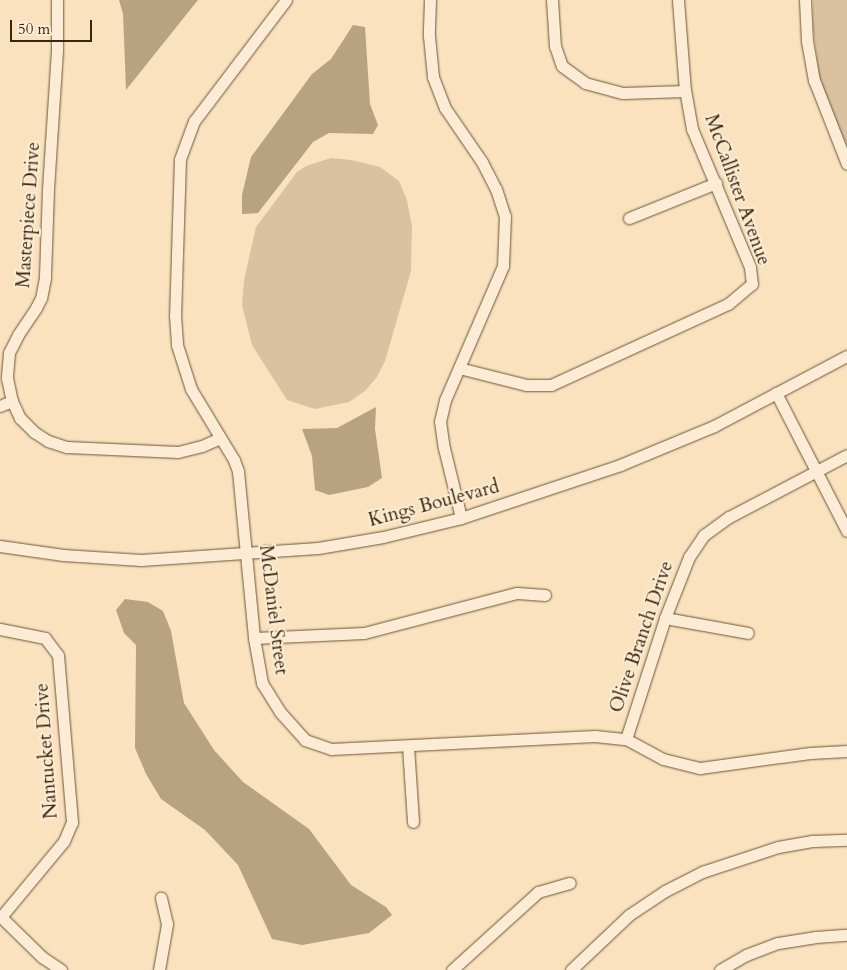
<!DOCTYPE html>
<style>
body{margin:0}
#map{position:relative;width:847px;height:970px;overflow:hidden;background:#fbe2be;font-family:Cardo,serif}
div>[style]{position:absolute}
.green>*{inset:0;background:#dac2a0}
.water>*{inset:0;background:#b9a281}
.roads{filter:drop-shadow(0 0 1px #6a5538) drop-shadow(0 0 1px #6a5538)}
.street>*{height:11px;margin:-5.5px;padding:0 5.5px;transform-origin:5.5px;border-radius:5.5px;background:#fcecd5}
span{translate:-50% -50%;white-space:nowrap;text-align:center;line-height:1.15;-webkit-text-stroke:4px #fcecd5;paint-order:stroke}
.street-label{font-size:19px;color:#39260b}
.scale{position:absolute;left:10px;top:20px;width:82px;height:22px;box-sizing:border-box;border:2px solid #39260b;border-top:0;padding-left:6px;font-size:15px;line-height:18px;white-space:nowrap;color:#39260b;-webkit-text-stroke:4px #fcecd5;paint-order:stroke}
</style>
<div id="map">
<div class="green">
<div style="clip-path:polygon(813px 0,847px 0,847px 152px,820px 83px,813px 27px)"></div>
<div style="clip-path:polygon(331px 158px,351px 160px,380px 167px,399px 181px,407px 200px,412px 226px,411px 271px,385px 361px,377px 377px,365px 391px,349px 402px,315px 409px,287px 400px,252px 345px,242px 305px,244px 280px,256px 227px,297px 172px,306px 166px)"></div>
</div>
<div class="water">
<div style="clip-path:polygon(119px 0,198px 0,126px 90px,123px 14px)"></div>
<div style="clip-path:polygon(353px 25px,365px 27px,370px 104px,378px 125px,373px 134px,329px 133px,313px 142px,258px 213px,242px 214px,242px 195px,251px 157px,312px 74px,331px 59px)"></div>
<div style="clip-path:polygon(376px 407px,375px 429px,382px 478px,368px 487px,329px 495px,315px 490px,312px 456px,302px 429px,337px 428px)"></div>
<div style="clip-path:polygon(125px 599px,148px 602px,163px 611px,171px 631px,184px 703px,214px 750px,243px 782px,309px 829px,351px 885px,386px 907px,392px 915px,369px 933px,302px 945px,272px 939px,238px 865px,205px 830px,161px 799px,146px 774px,135px 748px,136px 645px,124px 633px,116px 610px)"></div>
</div>
<div class="roads">
<div class="street">
<div style="left:57px;top:0;width:50px;rotate:90deg"></div>
<div style="left:57px;top:50px;width:140px;rotate:93.7deg"></div>
<div style="left:48px;top:190px;width:88px;rotate:92deg"></div>
<div style="left:45px;top:278px;width:20px;rotate:101deg"></div>
<div style="left:41px;top:298px;width:11px;rotate:117deg"></div>
<div style="left:36px;top:308px;width:32px;rotate:124deg"></div>
<div style="left:18px;top:335px;width:20px;rotate:117deg"></div>
<div style="left:9px;top:353px;width:25px;rotate:95deg"></div>
<div style="left:7px;top:378px;width:24px;rotate:78deg"></div>
<div style="left:12px;top:401px;width:19px;rotate:65deg"></div>
<div style="left:20px;top:418px;width:20px;rotate:45deg"></div>
<div style="left:34px;top:432px;width:17px;rotate:33deg"></div>
<div style="left:48px;top:441px;width:20px;rotate:18deg"></div>
<div style="left:67px;top:447px;width:111px;rotate:2.6deg"></div>
<div style="left:178px;top:452px;width:25px;rotate:-14deg"></div>
<div style="left:202px;top:446px;width:20px;rotate:-24deg"></div>
<div style="left:286px;top:0;width:152px;rotate:127.2deg"></div>
<div style="left:194px;top:121px;width:40px;rotate:110.2deg"></div>
<div style="left:180px;top:159px;width:156px;rotate:91.8deg"></div>
<div style="left:175px;top:315px;width:30px;rotate:86deg"></div>
<div style="left:177px;top:345px;width:46px;rotate:72.3deg"></div>
<div style="left:191px;top:389px;width:83px;rotate:58.8deg"></div>
<div style="left:234px;top:460px;width:12px;rotate:70deg"></div>
<div style="left:238px;top:471px;width:168px;rotate:84.5deg"></div>
<div style="left:254px;top:638px;width:46px;rotate:79.9deg"></div>
<div style="left:262px;top:683px;width:34px;rotate:58deg"></div>
<div style="left:280px;top:712px;width:38px;rotate:48deg"></div>
<div style="left:305px;top:740px;width:28px;rotate:19deg"></div>
<div style="left:331px;top:749px;width:264px;rotate:-2.8deg"></div>
<div style="left:595px;top:736px;width:31px;rotate:6deg"></div>
<div style="left:626px;top:739px;width:42px;rotate:28.4deg"></div>
<div style="left:663px;top:759px;width:38px;rotate:14deg"></div>
<div style="left:700px;top:768px;width:111px;rotate:-7.8deg"></div>
<div style="left:810px;top:753px;width:37px;rotate:-3deg"></div>
<div style="left:430px;top:0;width:36px;rotate:92deg"></div>
<div style="left:429px;top:36px;width:41px;rotate:84.4deg"></div>
<div style="left:433px;top:77px;width:33px;rotate:69deg"></div>
<div style="left:445px;top:108px;width:65px;rotate:55.6deg"></div>
<div style="left:482px;top:162px;width:30px;rotate:63deg"></div>
<div style="left:496px;top:189px;width:28px;rotate:72deg"></div>
<div style="left:505px;top:216px;width:50px;rotate:92.3deg"></div>
<div style="left:503px;top:266px;width:146px;rotate:113.4deg"></div>
<div style="left:445px;top:400px;width:22px;rotate:103deg"></div>
<div style="left:440px;top:421px;width:27px;rotate:82deg"></div>
<div style="left:444px;top:448px;width:72px;rotate:76.3deg"></div>
<div style="left:552px;top:0;width:46px;rotate:86.3deg"></div>
<div style="left:555px;top:46px;width:21px;rotate:71deg"></div>
<div style="left:562px;top:66px;width:29px;rotate:36deg"></div>
<div style="left:585px;top:83px;width:39px;rotate:15deg"></div>
<div style="left:623px;top:93px;width:62px;rotate:-1.8deg"></div>
<div style="left:805px;top:0;width:41px;rotate:87.2deg"></div>
<div style="left:807px;top:41px;width:40px;rotate:80deg"></div>
<div style="left:814px;top:80px;width:90px;rotate:68.6deg"></div>
<div style="left:629px;top:218px;width:94px;rotate:-21.9deg"></div>
<div style="left:459px;top:368px;width:69px;rotate:14.2deg"></div>
<div style="left:526px;top:385px;width:25px"></div>
<div style="left:551px;top:385px;width:195px;rotate:-24.6deg"></div>
<div style="left:728px;top:304px;width:31px;rotate:-40deg"></div>
<div style="left:752px;top:284px;width:17px;rotate:-97deg"></div>
<div style="left:750px;top:267px;width:150px;rotate:-112.8deg"></div>
<div style="left:692px;top:129px;width:39px;rotate:-100deg"></div>
<div style="left:685px;top:91px;width:91px;rotate:-94.4deg"></div>
<div style="left:776px;top:393px;width:155px;rotate:62.8deg"></div>
<div style="left:0;top:406px;width:13px;rotate:-23deg"></div>
<div style="left:0;top:546px;width:64px;rotate:8.1deg"></div>
<div style="left:63px;top:555px;width:78px;rotate:3.7deg"></div>
<div style="left:141px;top:560px;width:177px;rotate:-3.9deg"></div>
<div style="left:318px;top:548px;width:66px;rotate:-9.6deg"></div>
<div style="left:383px;top:537px;width:80px;rotate:-13.7deg"></div>
<div style="left:461px;top:518px;width:168px;rotate:-18.4deg"></div>
<div style="left:620px;top:465px;width:102px;rotate:-22.5deg"></div>
<div style="left:714px;top:426px;width:150px;rotate:-27.8deg"></div>
<div style="left:665px;top:618px;width:84px;rotate:10.2deg"></div>
<div style="left:0;top:629px;width:46px;rotate:11.3deg"></div>
<div style="left:45px;top:638px;width:21px;rotate:53deg"></div>
<div style="left:58px;top:655px;width:168px;rotate:85.2deg"></div>
<div style="left:72px;top:822px;width:21px;rotate:113deg"></div>
<div style="left:64px;top:841px;width:100px;rotate:129.7deg"></div>
<div style="left:254px;top:638px;width:110px;rotate:-2.6deg"></div>
<div style="left:364px;top:633px;width:158px;rotate:-14.7deg"></div>
<div style="left:517px;top:593px;width:28px;rotate:4deg"></div>
<div style="left:626px;top:739px;width:127px;rotate:-72.1deg"></div>
<div style="left:665px;top:618px;width:66px;rotate:-68.5deg"></div>
<div style="left:689px;top:557px;width:27px;rotate:-56deg"></div>
<div style="left:704px;top:535px;width:31px;rotate:-36deg"></div>
<div style="left:729px;top:517px;width:133px;rotate:-27.7deg"></div>
<div style="left:408px;top:746px;width:76px;rotate:86.2deg"></div>
<div style="left:0;top:916px;width:59px;rotate:44.3deg"></div>
<div style="left:42px;top:957px;width:23px;rotate:34deg"></div>
<div style="left:159px;top:970px;width:47px;rotate:-80.1deg"></div>
<div style="left:167px;top:924px;width:27px;rotate:-103deg"></div>
<div style="left:452px;top:970px;width:116px;rotate:-42.2deg"></div>
<div style="left:538px;top:892px;width:33px;rotate:-16deg"></div>
<div style="left:571px;top:970px;width:80px;rotate:-43.5deg"></div>
<div style="left:629px;top:915px;width:43px;rotate:-33.7deg"></div>
<div style="left:665px;top:891px;width:42px;rotate:-27.2deg"></div>
<div style="left:702px;top:872px;width:80px;rotate:-18.2deg"></div>
<div style="left:778px;top:847px;width:36px;rotate:-10deg"></div>
<div style="left:813px;top:841px;width:34px;rotate:-2deg"></div>
<div style="left:720px;top:970px;width:30px;rotate:-30deg"></div>
<div style="left:746px;top:955px;width:34px;rotate:-21deg"></div>
<div style="left:778px;top:943px;width:37px;rotate:-9deg"></div>
<div style="left:815px;top:937px;width:32px;rotate:-4deg"></div>
</div>
</div>
<div class="street-label">
<span style="left:737px;top:190px;rotate:70deg">McCallister Avenue</span>
<span style="left:29px;top:215px;rotate:-86deg">Masterpiece Drive</span>
<span style="left:434px;top:504px;rotate:-15deg">Kings Boulevard</span>
<span style="left:273px;top:610px;rotate:83deg">McDaniel Street</span>
<span style="left:642px;top:637px;rotate:-71deg">Olive Branch Drive</span>
<span style="left:47px;top:751px;rotate:-94deg">Nantucket Drive</span>
</div>
<div class="scale">50 m</div>
</div>
